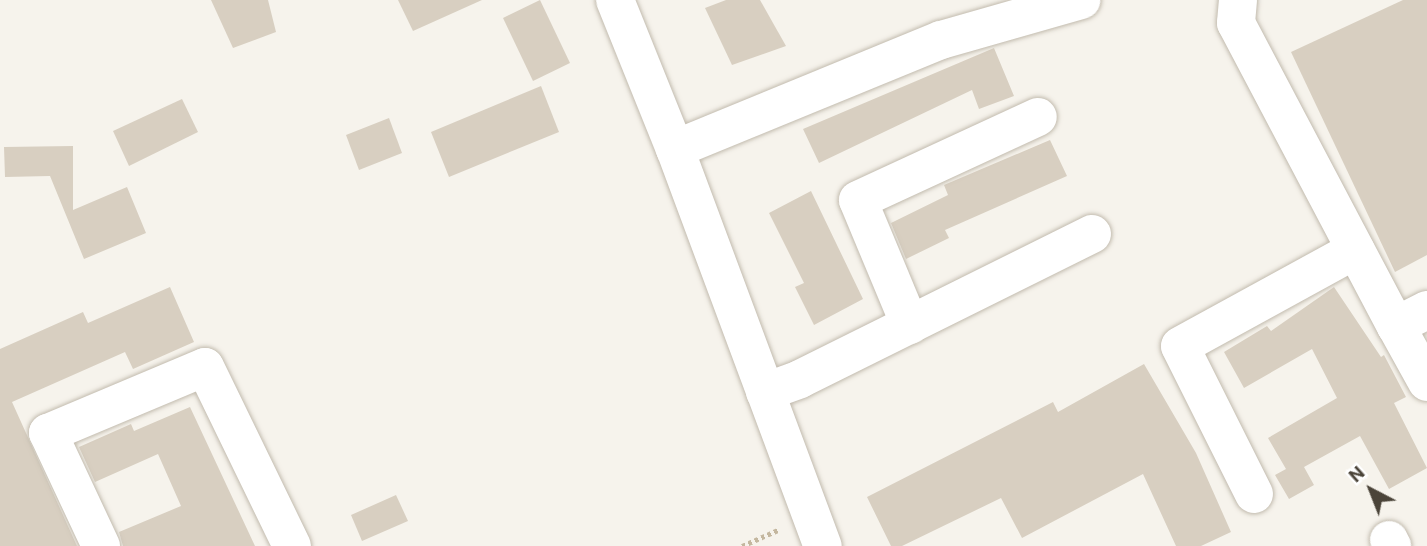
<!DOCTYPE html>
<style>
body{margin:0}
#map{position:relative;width:1427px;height:546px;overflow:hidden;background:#f6f3ec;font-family:Roboto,sans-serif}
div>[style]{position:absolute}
.building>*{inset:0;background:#d8cfc1}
.path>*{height:4.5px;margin-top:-2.25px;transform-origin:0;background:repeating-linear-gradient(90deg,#c4b79f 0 3.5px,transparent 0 7px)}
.roads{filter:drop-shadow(0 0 2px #c2bbae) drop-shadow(0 0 2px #c2bbae)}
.minor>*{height:38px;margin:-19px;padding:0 19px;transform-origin:19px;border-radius:19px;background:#fff}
span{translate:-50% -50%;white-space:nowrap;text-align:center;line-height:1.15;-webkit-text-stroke:6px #fff;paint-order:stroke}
.north{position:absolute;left:1336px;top:455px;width:70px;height:70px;-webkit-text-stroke:5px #fff;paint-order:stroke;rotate:318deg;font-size:19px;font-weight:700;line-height:28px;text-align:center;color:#4b4439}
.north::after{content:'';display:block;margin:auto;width:24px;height:32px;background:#4b4439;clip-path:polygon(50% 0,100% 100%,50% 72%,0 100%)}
</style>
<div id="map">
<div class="building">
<div style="clip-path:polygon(211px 0,268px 0,276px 32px,233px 48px)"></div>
<div style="clip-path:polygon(398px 0,482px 0,413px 31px)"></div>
<div style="clip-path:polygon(540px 0,570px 63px,533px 81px,503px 18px)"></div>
<div style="clip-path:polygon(726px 0,760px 0,786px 46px,732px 65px,705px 8px)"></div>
<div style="clip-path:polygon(1403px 0,1427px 0,1427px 255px,1395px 272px,1291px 52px)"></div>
<div style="clip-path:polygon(994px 48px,1014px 96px,979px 109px,972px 90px,819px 163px,803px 129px)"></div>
<div style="clip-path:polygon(541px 86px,559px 132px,449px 177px,431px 132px)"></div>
<div style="clip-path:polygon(182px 99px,198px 132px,129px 166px,113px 131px)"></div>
<div style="clip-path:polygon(389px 118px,402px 153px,359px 170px,346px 135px)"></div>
<div style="clip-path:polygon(1050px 140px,1067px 176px,945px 230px,949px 238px,906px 259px,891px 223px,948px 195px,944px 185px)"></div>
<div style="clip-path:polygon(73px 146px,73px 210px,127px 187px,146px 233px,84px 259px,50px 176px,5px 177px,4px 147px)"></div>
<div style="clip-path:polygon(811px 191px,863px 299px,814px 325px,795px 287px,804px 283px,769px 213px)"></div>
<div style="clip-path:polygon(170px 287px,194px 342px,133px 369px,125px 352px,12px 402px,77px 546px,0 546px,0 349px,83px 312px,88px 323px)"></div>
<div style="clip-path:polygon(1334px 287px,1381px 357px,1384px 355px,1406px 397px,1394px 403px,1427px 468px,1389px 489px,1360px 436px,1304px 467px,1314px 485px,1289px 499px,1275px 475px,1286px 469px,1268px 438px,1337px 398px,1312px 349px,1244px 388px,1224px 352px,1267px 326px,1271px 331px)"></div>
<div style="clip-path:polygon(1144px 364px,1196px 453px,1231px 532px,1201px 546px,1176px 546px,1143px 474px,1022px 538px,1001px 498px,902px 546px,891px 546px,867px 497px,1053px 402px,1058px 412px)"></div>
<div style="clip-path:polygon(190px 407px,255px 546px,123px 546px,119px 532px,181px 506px,158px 454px,95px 482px,79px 447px,131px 424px,134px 431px)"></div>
<div style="clip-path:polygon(396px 495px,408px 521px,362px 541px,351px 515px)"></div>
</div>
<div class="path">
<div style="left:742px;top:546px;width:39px;rotate:-24deg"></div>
</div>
<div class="roads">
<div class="minor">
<div style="left:615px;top:0;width:161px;rotate:68.1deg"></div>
<div style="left:675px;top:149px;width:424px;rotate:69.6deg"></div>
<div style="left:1238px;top:0;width:23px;rotate:95deg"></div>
<div style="left:1236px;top:23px;width:343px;rotate:62.2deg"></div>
<div style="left:675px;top:149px;width:287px;rotate:-22.3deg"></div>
<div style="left:941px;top:40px;width:146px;rotate:-15.9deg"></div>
<div style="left:1427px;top:310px;width:35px;rotate:153deg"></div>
<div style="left:1396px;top:326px;width:64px;rotate:61deg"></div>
<div style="left:910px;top:325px;width:135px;rotate:-112.6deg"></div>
<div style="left:858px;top:200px;width:198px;rotate:-24.8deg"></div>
<div style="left:765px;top:392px;width:37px;rotate:-20deg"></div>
<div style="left:800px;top:379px;width:326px;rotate:-26.4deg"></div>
<div style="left:1254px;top:494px;width:165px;rotate:-116.6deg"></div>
<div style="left:1180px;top:346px;width:200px;rotate:-28.7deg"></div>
<div style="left:1389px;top:540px;width:7px;rotate:63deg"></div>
<div style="left:101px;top:546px;width:125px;rotate:-115.1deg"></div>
<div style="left:48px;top:433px;width:170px;rotate:-22.8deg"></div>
<div style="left:205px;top:367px;width:199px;rotate:64.1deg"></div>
</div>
</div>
<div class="north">N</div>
</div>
